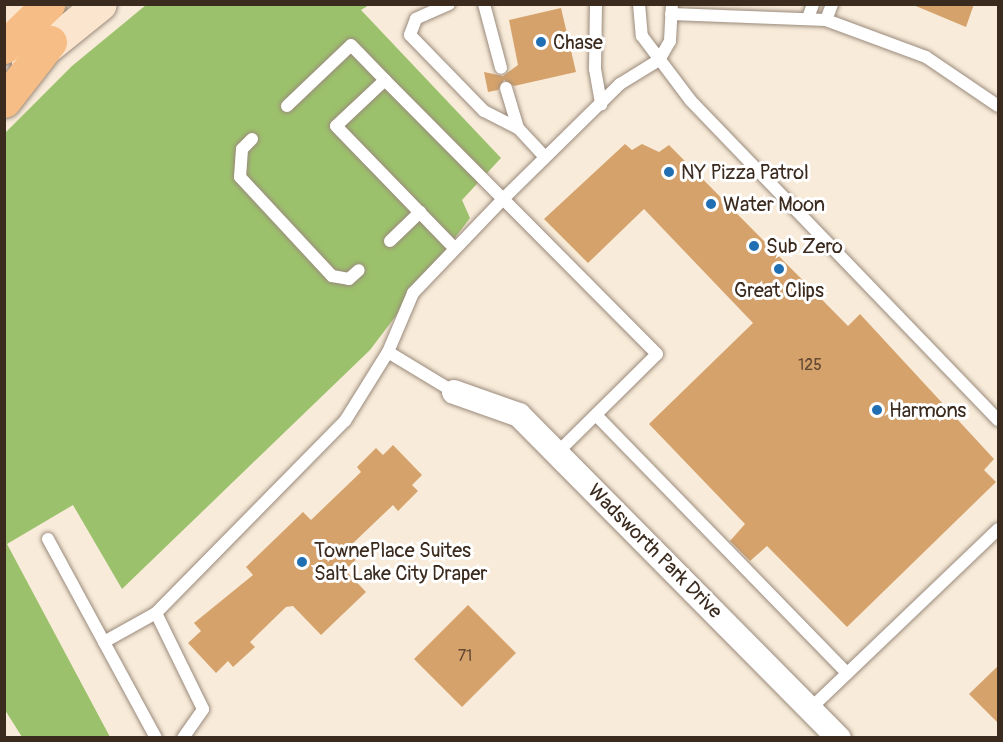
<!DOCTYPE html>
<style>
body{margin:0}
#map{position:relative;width:1003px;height:742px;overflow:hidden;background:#f8ebd9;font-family:Pangolin,sans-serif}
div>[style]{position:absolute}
.green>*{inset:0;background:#9cc16c}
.building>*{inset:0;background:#d5a26b}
.roads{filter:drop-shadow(0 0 2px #9a8a7c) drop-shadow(0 0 2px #9a8a7c)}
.service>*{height:12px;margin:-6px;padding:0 6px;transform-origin:6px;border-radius:6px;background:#fff}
.minor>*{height:24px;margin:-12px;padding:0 12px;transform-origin:12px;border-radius:12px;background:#fff}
.secondary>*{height:33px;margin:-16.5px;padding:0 16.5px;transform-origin:16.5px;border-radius:16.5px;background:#fbe5cf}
.motorway>*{height:33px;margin:-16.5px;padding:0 16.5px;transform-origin:16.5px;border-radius:16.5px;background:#f6be86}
.dots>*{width:16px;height:16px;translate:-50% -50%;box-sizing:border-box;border:3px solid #fff;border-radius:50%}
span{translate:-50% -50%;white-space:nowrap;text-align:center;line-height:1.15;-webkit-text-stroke:6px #fff;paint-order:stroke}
.number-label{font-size:16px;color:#624831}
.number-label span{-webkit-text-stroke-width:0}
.poi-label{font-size:20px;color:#3b2a1e}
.left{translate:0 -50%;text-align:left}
.street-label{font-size:20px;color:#3b2a1e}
.frame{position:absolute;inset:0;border:6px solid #3b2a1e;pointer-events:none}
</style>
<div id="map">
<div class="green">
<div style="clip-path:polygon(146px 5px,369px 5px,361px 10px,501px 158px,462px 200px,470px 218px,370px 350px,122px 589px,73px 505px,7px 544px,110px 737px,22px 737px,5px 710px,5px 133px,72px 66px)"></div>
</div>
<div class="building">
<div style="clip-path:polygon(911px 4px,974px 4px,966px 27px)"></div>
<div style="clip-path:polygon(561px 8px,576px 72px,514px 86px,504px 80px,498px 90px,488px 92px,484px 72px,503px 76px,518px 65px,509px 20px)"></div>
<div style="clip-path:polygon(625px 144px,632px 150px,642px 144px,659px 152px,669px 145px,848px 326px,860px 314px,994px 459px,984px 470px,996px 482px,847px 627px,767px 546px,750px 561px,730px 541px,745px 524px,649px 424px,753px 323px,644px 209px,588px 263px,544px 219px)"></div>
<div style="clip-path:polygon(393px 445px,422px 475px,412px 485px,418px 491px,398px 511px,393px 505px,349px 547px,359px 557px,345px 570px,366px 592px,321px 635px,293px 606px,286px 607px,250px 642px,255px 647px,233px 667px,228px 661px,216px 673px,188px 643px,201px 631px,194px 623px,253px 575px,246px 567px,303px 512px,311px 520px,361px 472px,357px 467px,376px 448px,383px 455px)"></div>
<div style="clip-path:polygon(468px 605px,516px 653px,462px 707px,414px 659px)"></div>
<div style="clip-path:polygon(999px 665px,999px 724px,969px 694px)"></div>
</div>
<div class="roads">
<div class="service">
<div style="left:449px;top:4px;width:36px;rotate:156deg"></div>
<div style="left:416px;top:19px;width:17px;rotate:111deg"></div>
<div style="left:410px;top:35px;width:106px;rotate:45.8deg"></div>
<div style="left:484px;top:111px;width:38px;rotate:27deg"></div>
<div style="left:518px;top:128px;width:38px;rotate:47deg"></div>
<div style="left:484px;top:4px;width:66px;rotate:75.1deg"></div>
<div style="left:596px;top:4px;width:65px;rotate:90.9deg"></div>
<div style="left:595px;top:69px;width:36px;rotate:80deg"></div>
<div style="left:639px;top:4px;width:32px;rotate:85deg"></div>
<div style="left:642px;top:36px;width:81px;rotate:53deg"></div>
<div style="left:691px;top:101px;width:443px;rotate:46.1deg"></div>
<div style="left:671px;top:14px;width:155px;rotate:2.2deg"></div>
<div style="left:826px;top:20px;width:107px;rotate:20.3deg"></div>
<div style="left:926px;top:57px;width:87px;rotate:34.2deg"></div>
<div style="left:808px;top:18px;width:15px;rotate:-70deg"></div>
<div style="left:826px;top:20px;width:17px;rotate:-69deg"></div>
<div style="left:506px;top:88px;width:42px;rotate:73.3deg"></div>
<div style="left:287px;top:106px;width:88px;rotate:-43.6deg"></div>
<div style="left:351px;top:45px;width:49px;rotate:45.8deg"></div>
<div style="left:252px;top:139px;width:14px;rotate:135deg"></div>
<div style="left:242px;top:149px;width:28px;rotate:94deg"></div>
<div style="left:240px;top:177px;width:135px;rotate:47.1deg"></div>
<div style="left:332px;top:276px;width:17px;rotate:10deg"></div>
<div style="left:349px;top:279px;width:13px;rotate:-42deg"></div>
<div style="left:390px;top:241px;width:42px;rotate:-44deg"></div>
<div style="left:388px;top:352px;width:64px;rotate:-67deg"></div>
<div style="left:413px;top:293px;width:130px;rotate:-46.2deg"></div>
<div style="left:503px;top:199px;width:168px;rotate:-134.8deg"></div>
<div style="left:385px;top:80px;width:67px;rotate:136.8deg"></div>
<div style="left:336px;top:126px;width:171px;rotate:45.9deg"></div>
<div style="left:596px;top:415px;width:360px;rotate:45.8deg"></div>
<div style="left:558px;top:452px;width:139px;rotate:-44.7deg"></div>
<div style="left:657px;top:354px;width:218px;rotate:-134.8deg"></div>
<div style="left:503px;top:199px;width:164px;rotate:-44.5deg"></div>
<div style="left:620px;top:84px;width:46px;rotate:-31.6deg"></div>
<div style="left:659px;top:60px;width:22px;rotate:-60deg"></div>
<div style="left:670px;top:41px;width:37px;rotate:-87deg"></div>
<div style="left:48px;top:539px;width:226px;rotate:61.5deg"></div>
<div style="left:104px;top:642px;width:60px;rotate:-29.1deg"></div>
<div style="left:811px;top:708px;width:259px;rotate:-43.7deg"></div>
<div style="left:183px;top:738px;width:35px;rotate:-55deg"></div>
<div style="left:203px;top:709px;width:107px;rotate:-116.1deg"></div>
<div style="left:156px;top:613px;width:269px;rotate:-45.5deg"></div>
<div style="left:345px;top:421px;width:81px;rotate:-58.1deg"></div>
<div style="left:388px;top:352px;width:77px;rotate:31.2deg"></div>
</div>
<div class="minor">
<div style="left:454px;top:392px;width:69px;rotate:19.5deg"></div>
<div style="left:519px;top:415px;width:455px;rotate:45.3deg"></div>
</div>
<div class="secondary">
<div style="left:4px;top:16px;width:18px;rotate:-43deg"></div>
<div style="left:28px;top:62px;width:92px;rotate:-38.9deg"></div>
</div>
<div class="motorway">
<div style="left:4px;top:47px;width:62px;rotate:-44.3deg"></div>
<div style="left:4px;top:101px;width:75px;rotate:-52.1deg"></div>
</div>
</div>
<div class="dots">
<div style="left:541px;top:42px;background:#1f6fb2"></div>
<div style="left:669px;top:172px;background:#1f6fb2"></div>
<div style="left:711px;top:204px;background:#1f6fb2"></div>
<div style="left:754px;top:246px;background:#1f6fb2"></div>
<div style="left:779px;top:269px;background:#1f6fb2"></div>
<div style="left:877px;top:410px;background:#1f6fb2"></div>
<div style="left:302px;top:562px;background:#1f6fb2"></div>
</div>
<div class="number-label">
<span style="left:810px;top:365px">125</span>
<span style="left:465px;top:656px">71</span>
</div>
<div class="poi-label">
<span class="left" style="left:553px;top:42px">Chase</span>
<span class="left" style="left:681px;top:172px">NY Pizza Patrol</span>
<span class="left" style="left:723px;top:204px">Water Moon</span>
<span class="left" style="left:766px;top:246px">Sub Zero</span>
<span style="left:779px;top:290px">Great Clips</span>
<span class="left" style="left:889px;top:410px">Harmons</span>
<span class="left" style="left:314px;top:562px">TownePlace Suites<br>Salt Lake City Draper</span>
</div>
<div class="street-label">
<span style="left:655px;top:551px;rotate:45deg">Wadsworth Park Drive</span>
</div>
<div class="frame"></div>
</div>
